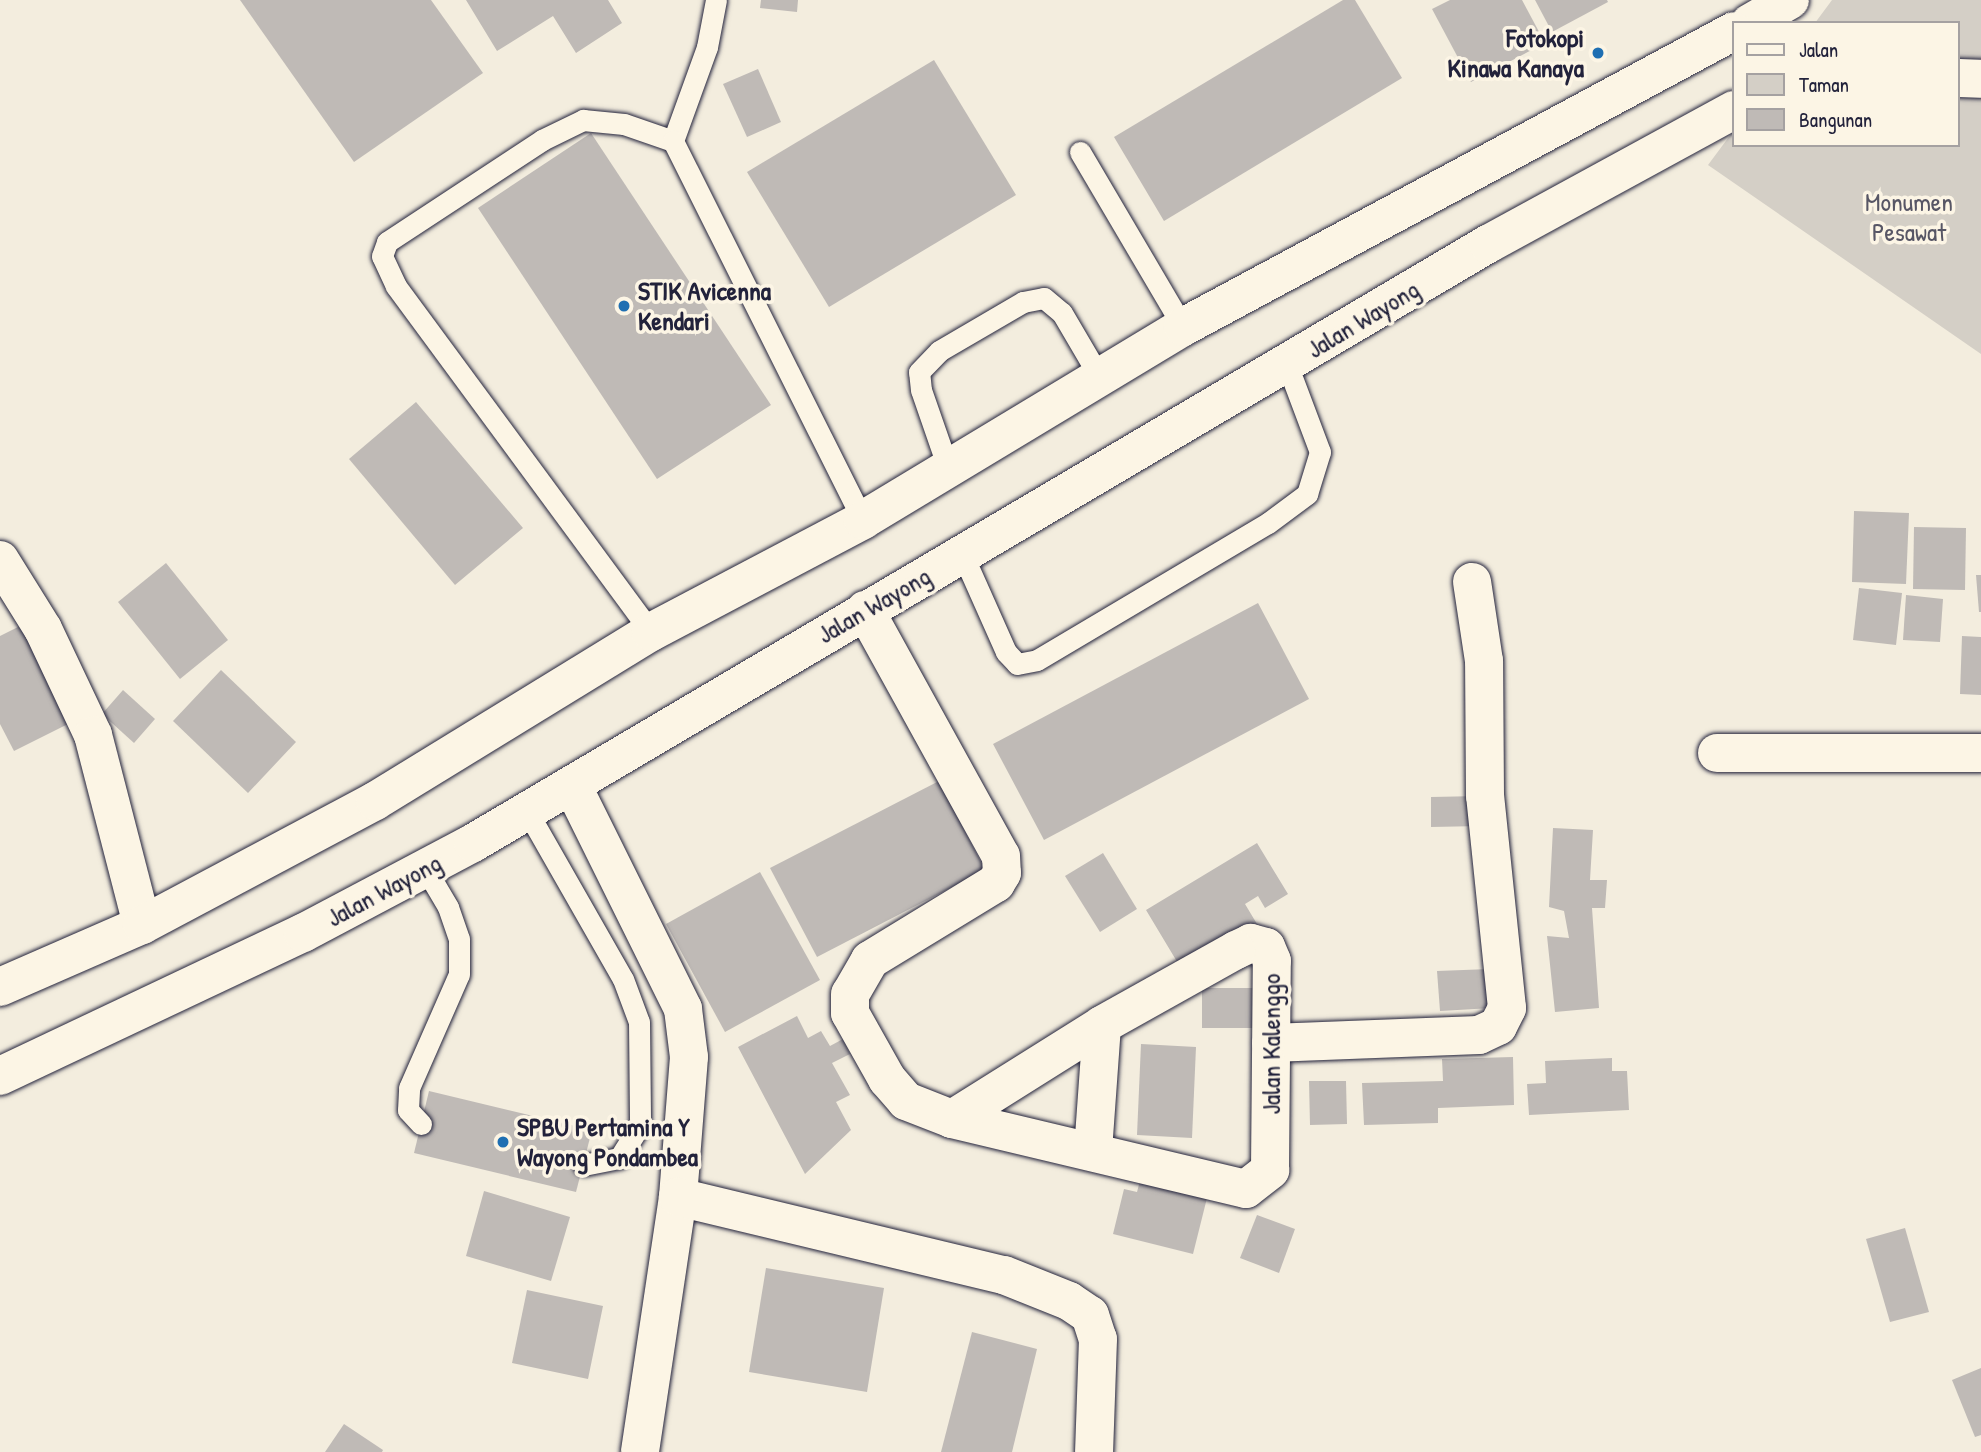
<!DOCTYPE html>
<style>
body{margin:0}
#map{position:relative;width:1981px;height:1452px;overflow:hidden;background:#f3edde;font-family:"Patrick Hand",sans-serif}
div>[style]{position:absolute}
.green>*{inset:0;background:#d4cfc6}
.building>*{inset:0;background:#bfbab6}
.roads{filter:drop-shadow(0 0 2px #22223b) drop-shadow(0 0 2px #22223b)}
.service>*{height:21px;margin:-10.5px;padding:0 10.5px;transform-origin:10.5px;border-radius:10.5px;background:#fcf5e5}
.minor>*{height:38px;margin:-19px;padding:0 19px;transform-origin:19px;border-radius:19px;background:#fcf5e5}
.secondary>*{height:38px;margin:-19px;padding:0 19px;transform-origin:19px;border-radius:19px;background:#fcf5e5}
.dots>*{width:19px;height:19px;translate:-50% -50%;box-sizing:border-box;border:4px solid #fcf5e5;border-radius:50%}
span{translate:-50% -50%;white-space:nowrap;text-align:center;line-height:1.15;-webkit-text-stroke:7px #fcf5e5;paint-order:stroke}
.poi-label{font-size:26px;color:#22223b;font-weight:700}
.right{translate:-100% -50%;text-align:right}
.left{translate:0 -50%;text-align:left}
.park-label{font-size:26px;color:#575665}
.street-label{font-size:26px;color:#22223b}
.legend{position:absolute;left:1732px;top:21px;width:228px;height:126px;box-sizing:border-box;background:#fcf5e5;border:2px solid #a5a1a1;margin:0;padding:9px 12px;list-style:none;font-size:21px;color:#22223b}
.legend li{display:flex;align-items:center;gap:14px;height:35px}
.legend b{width:35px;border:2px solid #a5a1a1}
</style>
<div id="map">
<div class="green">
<div style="clip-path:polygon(1832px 0,1981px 0,1981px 354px,1708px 165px,1734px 130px,1734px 145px,1958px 145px,1958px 23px,1815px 23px)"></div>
</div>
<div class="building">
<div style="clip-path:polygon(240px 0,431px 0,483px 73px,354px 162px)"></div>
<div style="clip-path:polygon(466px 0,608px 0,622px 23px,576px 53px,553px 16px,497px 51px)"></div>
<div style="clip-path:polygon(761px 0,798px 0,797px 12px,760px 8px)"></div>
<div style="clip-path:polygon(1343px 0,1355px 0,1402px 78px,1164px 221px,1114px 137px)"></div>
<div style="clip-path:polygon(1450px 0,1522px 0,1545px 43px,1471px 82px,1432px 9px)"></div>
<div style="clip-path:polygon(1535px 0,1607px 0,1608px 2px,1552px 32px)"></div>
<div style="clip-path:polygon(934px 60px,1016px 195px,829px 307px,747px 172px)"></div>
<div style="clip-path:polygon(758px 69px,781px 122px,747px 137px,723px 84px)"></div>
<div style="clip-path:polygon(591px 133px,771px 405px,657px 479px,478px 208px)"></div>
<div style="clip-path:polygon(416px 402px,523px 528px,455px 585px,349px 459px)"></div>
<div style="clip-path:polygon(1854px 511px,1909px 513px,1906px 584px,1852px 582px)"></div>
<div style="clip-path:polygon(1914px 527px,1966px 528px,1965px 590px,1913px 589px)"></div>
<div style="clip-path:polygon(166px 563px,228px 640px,180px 679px,118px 602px)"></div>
<div style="clip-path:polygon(1976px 575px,1981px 575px,1981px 612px,1979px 612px)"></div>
<div style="clip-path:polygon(1859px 588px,1902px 593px,1896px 645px,1853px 640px)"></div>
<div style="clip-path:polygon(1906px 595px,1943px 599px,1940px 642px,1903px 640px)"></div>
<div style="clip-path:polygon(1258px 603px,1309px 699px,1044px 840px,993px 744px)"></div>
<div style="clip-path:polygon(24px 624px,74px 721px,14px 751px,0 724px,0 636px)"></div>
<div style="clip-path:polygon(1962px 636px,1981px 637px,1981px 695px,1960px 694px)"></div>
<div style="clip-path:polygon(221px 670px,296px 742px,248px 793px,173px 721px)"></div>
<div style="clip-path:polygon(123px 690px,155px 719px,134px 743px,102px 714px)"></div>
<div style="clip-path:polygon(939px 781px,985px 870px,817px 957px,770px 868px)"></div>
<div style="clip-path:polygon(1480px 796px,1481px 826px,1431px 827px,1431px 797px)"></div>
<div style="clip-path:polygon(1553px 828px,1593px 830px,1590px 880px,1607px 880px,1605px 908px,1592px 908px,1599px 1008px,1555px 1012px,1547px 936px,1569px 938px,1564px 911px,1549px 907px)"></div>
<div style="clip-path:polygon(1257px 843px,1288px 894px,1265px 908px,1258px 896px,1245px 904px,1257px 924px,1182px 970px,1146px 910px)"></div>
<div style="clip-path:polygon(1103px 853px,1137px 909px,1100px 932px,1065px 876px)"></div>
<div style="clip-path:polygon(760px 872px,820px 980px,725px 1032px,666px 924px)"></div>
<div style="clip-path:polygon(1490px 969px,1492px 1008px,1440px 1011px,1437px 971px)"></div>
<div style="clip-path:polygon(1202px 988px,1264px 988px,1264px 1028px,1202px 1028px)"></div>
<div style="clip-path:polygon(797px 1016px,808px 1038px,821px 1031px,830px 1046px,843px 1039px,850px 1054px,832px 1063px,850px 1095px,836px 1102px,851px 1130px,805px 1174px,738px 1047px)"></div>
<div style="clip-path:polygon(1141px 1044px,1196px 1047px,1192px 1138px,1137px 1135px)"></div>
<div style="clip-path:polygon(1513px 1057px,1514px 1105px,1438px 1108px,1438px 1123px,1364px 1125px,1362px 1083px,1443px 1081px,1442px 1059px)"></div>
<div style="clip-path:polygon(1612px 1058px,1612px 1071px,1627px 1071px,1629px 1110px,1529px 1115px,1527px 1084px,1546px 1083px,1545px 1061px)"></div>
<div style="clip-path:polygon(1309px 1081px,1346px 1081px,1347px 1124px,1310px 1125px)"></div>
<div style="clip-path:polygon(429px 1091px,592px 1130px,576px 1192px,414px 1153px)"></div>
<div style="clip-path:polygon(1142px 1173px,1209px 1190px,1193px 1254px,1113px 1234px,1124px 1189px,1137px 1192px)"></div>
<div style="clip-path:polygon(484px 1191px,570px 1217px,551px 1281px,466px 1256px)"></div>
<div style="clip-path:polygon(1257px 1215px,1295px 1229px,1279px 1273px,1240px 1258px)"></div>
<div style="clip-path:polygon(1905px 1228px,1929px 1312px,1890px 1322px,1866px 1239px)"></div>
<div style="clip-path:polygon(766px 1268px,884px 1288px,867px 1392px,749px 1372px)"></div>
<div style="clip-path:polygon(527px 1290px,603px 1306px,588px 1379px,512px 1363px)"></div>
<div style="clip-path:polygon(972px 1332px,1037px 1349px,1012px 1452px,941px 1452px)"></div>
<div style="clip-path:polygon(1981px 1368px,1981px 1435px,1975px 1437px,1952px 1380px)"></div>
<div style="clip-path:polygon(344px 1424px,383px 1450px,382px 1452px,325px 1452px)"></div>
</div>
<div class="roads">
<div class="service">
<div style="left:673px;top:141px;width:100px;rotate:-70.1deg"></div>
<div style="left:707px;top:47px;width:48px;rotate:-79.2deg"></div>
<div style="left:1080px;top:152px;width:203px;rotate:59.5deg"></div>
<div style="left:947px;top:465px;width:79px;rotate:-109.1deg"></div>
<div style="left:921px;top:390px;width:18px;rotate:-96deg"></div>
<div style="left:919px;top:372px;width:29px;rotate:-46deg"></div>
<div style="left:939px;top:351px;width:97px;rotate:-30.3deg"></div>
<div style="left:1023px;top:302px;width:21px;rotate:-11deg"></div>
<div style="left:1044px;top:298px;width:23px;rotate:40deg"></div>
<div style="left:1062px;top:313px;width:73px;rotate:59.6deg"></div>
<div style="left:962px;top:553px;width:108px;rotate:66deg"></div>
<div style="left:1006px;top:652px;width:16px;rotate:47deg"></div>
<div style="left:1017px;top:664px;width:20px;rotate:-11deg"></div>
<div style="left:1037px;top:660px;width:269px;rotate:-30.7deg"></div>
<div style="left:1268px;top:523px;width:49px;rotate:-36.6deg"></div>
<div style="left:1307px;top:494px;width:44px;rotate:-72.8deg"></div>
<div style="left:1320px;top:452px;width:94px;rotate:-110.6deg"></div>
<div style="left:651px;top:632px;width:430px;rotate:-126.4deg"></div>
<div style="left:396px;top:286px;width:33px;rotate:-115deg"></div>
<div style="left:382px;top:256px;width:15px;rotate:-70deg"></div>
<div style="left:387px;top:242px;width:186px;rotate:-33.3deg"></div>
<div style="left:542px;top:140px;width:46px;rotate:-26deg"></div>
<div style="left:583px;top:120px;width:41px;rotate:5.6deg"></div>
<div style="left:624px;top:124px;width:52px;rotate:19.1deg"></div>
<div style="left:673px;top:141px;width:424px;rotate:63.4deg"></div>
<div style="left:527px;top:811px;width:193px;rotate:60.3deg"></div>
<div style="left:623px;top:979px;width:46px;rotate:69.6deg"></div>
<div style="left:639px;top:1022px;width:103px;rotate:89.4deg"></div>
<div style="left:640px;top:1125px;width:39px;rotate:122deg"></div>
<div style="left:619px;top:1158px;width:36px;rotate:169deg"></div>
<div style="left:421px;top:1124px;width:19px;rotate:-133deg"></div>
<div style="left:408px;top:1110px;width:22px;rotate:-87deg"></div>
<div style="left:409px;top:1088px;width:124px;rotate:-66.3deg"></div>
<div style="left:459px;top:974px;width:35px;rotate:-90deg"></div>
<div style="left:459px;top:939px;width:34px;rotate:-109deg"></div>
<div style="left:448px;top:907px;width:45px;rotate:-120.5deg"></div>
</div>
<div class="minor">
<div style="left:0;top:560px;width:81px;rotate:58.1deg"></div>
<div style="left:43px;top:629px;width:117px;rotate:64.7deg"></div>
<div style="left:93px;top:735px;width:196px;rotate:75.5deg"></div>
<div style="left:865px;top:610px;width:281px;rotate:61.1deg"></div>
<div style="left:1001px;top:856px;width:17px;rotate:87deg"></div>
<div style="left:1002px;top:873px;width:12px;rotate:121deg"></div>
<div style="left:996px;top:883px;width:148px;rotate:148.6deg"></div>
<div style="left:870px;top:960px;width:39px;rotate:120deg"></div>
<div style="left:850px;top:994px;width:19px;rotate:90deg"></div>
<div style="left:850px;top:1013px;width:76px;rotate:60.7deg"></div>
<div style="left:887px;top:1079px;width:29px;rotate:49deg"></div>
<div style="left:906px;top:1101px;width:49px;rotate:21.4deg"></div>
<div style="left:952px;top:1119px;width:302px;rotate:13.4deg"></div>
<div style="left:1246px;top:1189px;width:31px;rotate:-38deg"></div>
<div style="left:1270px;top:1170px;width:209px;rotate:-89.5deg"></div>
<div style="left:1272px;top:961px;width:15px;rotate:-113deg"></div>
<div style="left:1266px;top:947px;width:16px;rotate:-165deg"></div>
<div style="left:1251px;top:943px;width:17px;rotate:155deg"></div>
<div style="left:1236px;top:950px;width:154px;rotate:150.8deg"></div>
<div style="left:1102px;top:1025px;width:177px;rotate:147.9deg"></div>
<div style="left:1717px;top:753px;width:264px"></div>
<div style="left:572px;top:785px;width:250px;rotate:63.6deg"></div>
<div style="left:683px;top:1009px;width:48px;rotate:82.9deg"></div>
<div style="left:689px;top:1057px;width:140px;rotate:94.5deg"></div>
<div style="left:678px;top:1197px;width:258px;rotate:98.5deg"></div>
<div style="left:1271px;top:1043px;width:208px;rotate:-2.2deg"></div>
<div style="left:1479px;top:1035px;width:21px;rotate:-25deg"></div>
<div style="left:1498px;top:1026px;width:20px;rotate:-63deg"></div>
<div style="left:1507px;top:1008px;width:213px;rotate:-95.9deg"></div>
<div style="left:1485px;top:796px;width:135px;rotate:-90.4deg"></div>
<div style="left:1484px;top:661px;width:80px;rotate:-98.6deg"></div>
<div style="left:1093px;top:1151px;width:126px;rotate:-85.9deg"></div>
<div style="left:678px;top:1197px;width:335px;rotate:13.5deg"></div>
<div style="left:1004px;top:1275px;width:70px;rotate:21.8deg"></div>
<div style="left:1069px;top:1301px;width:25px;rotate:34deg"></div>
<div style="left:1090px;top:1315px;width:25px;rotate:72deg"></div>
<div style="left:1098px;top:1339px;width:113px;rotate:92deg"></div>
</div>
<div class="secondary">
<div style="left:1750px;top:23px;width:46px;rotate:-29.9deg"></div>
<div style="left:1958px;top:78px;width:23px;rotate:2deg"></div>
<div style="left:0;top:987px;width:155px;rotate:-23.6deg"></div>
<div style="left:142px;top:925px;width:264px;rotate:-28deg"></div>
<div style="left:375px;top:801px;width:324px;rotate:-31.5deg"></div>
<div style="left:651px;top:632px;width:240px;rotate:-27.8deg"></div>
<div style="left:863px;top:520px;width:374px;rotate:-31.1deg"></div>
<div style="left:1183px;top:327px;width:625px;rotate:-28.24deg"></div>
<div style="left:0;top:1076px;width:335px;rotate:-25.3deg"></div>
<div style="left:303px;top:933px;width:192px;rotate:-27.9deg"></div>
<div style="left:473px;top:843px;width:1179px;rotate:-30.55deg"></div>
<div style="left:1488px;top:244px;width:280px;rotate:-28.6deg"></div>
</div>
</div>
<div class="dots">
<div style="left:1598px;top:53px;background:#1f6fb2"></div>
<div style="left:624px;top:306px;background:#1f6fb2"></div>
<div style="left:503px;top:1142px;background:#1f6fb2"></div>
</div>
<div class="poi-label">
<span class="right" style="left:1584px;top:53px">Fotokopi<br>Kinawa Kanaya</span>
<span class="left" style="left:638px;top:306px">STIK Avicenna<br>Kendari</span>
<span class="left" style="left:517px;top:1142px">SPBU Pertamina Y<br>Wayong Pondambea</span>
</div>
<div class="park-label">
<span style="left:1909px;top:217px">Monumen<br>Pesawat</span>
</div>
<div class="street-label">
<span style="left:1363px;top:319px;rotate:-31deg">Jalan Wayong</span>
<span style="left:874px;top:605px;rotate:-30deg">Jalan Wayong</span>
<span style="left:384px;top:890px;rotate:-28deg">Jalan Wayong</span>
<span style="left:1271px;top:1044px;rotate:-90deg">Jalan Kalenggo</span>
</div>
<ul class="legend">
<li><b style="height:9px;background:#fcf5e5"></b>Jalan</li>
<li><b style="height:19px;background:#d4cfc6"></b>Taman</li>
<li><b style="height:19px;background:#bfbab6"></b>Bangunan</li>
</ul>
</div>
